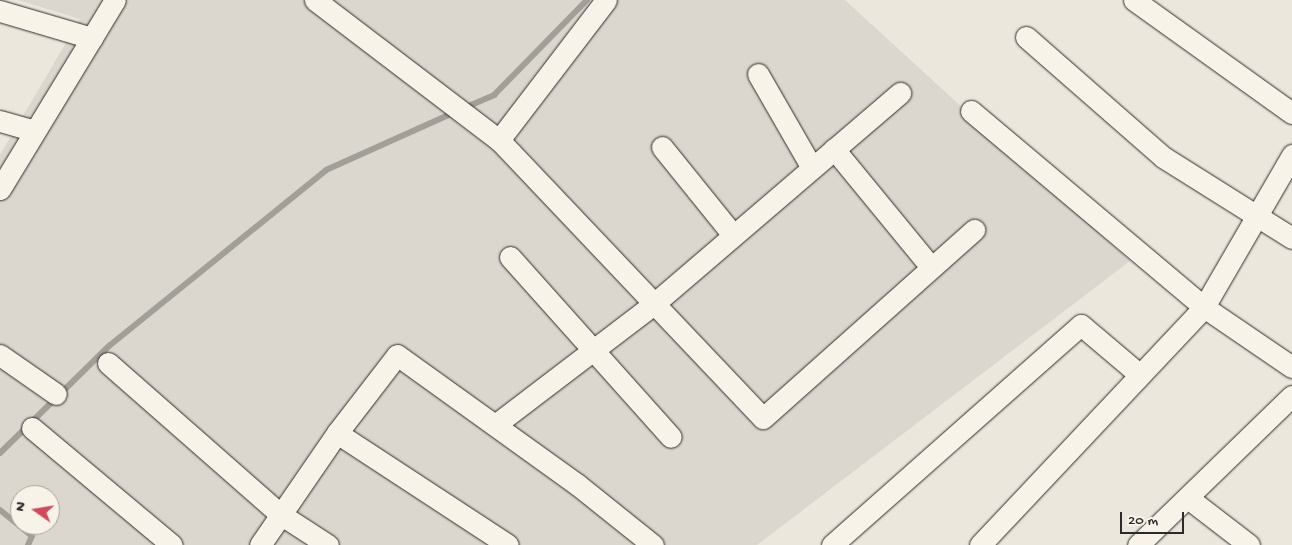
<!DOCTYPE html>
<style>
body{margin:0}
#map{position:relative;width:1292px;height:545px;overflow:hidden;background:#ebe7dd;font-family:"Gochi Hand",sans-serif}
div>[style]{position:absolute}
.built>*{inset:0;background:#dbd7ce}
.stream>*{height:6px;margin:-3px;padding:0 3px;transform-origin:3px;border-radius:3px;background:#a29f98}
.roads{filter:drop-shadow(0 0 1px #2b2b2b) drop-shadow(0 0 1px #2b2b2b)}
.minor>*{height:21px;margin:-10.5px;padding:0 10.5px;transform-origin:10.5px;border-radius:10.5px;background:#f7f3e8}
span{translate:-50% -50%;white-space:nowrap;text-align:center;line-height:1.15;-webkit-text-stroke:4px #f7f3e8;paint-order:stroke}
.north{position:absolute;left:10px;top:485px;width:50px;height:50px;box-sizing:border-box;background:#f7f3e8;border:1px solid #a5a39c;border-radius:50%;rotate:283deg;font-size:14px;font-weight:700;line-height:20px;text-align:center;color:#2b2b2b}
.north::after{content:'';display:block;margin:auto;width:18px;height:22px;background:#d1495b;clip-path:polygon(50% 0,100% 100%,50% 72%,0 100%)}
.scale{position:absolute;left:1120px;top:512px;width:64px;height:22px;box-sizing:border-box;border:2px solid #2b2b2b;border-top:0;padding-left:6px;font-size:15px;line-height:18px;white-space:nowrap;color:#2b2b2b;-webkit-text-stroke:4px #f7f3e8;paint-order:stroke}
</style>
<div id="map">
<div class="built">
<div style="clip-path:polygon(evenodd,18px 0,845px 0,1130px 261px,757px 545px,0 545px,0 155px,80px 19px,18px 0,20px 495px,50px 495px,50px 525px,20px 525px,20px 495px)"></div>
</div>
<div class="stream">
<div style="left:464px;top:108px;width:33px;rotate:-23deg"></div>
<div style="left:494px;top:95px;width:133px;rotate:-45.6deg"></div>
<div style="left:0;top:453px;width:153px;rotate:-44.5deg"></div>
<div style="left:109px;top:346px;width:279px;rotate:-39deg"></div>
<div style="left:326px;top:170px;width:141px;rotate:-24.2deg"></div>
<div style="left:0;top:510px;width:41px;rotate:39.1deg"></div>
<div style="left:32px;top:536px;width:10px;rotate:114deg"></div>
</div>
<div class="roads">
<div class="minor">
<div style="left:315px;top:0;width:231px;rotate:37.3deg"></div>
<div style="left:499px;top:140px;width:383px;rotate:46.5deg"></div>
<div style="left:763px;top:418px;width:283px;rotate:-41.7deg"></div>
<div style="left:1134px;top:0;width:194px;rotate:35.6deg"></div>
<div style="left:0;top:11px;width:96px;rotate:16.4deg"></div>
<div style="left:1026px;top:37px;width:182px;rotate:41.2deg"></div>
<div style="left:1163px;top:157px;width:152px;rotate:32.1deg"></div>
<div style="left:758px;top:74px;width:108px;rotate:60.1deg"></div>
<div style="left:971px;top:111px;width:304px;rotate:40.1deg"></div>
<div style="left:1204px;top:307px;width:107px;rotate:34.3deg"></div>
<div style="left:0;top:121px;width:36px;rotate:16deg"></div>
<div style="left:499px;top:140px;width:176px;rotate:-52.6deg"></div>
<div style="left:662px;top:147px;width:113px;rotate:51.1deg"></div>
<div style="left:834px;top:149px;width:153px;rotate:50.6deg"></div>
<div style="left:0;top:189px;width:221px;rotate:-58.7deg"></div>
<div style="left:510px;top:257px;width:241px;rotate:48.2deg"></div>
<div style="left:0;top:355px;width:68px;rotate:34.9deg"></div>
<div style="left:108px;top:363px;width:229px;rotate:41.3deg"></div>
<div style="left:280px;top:514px;width:57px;rotate:32.9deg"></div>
<div style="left:495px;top:425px;width:201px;rotate:-37.3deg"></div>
<div style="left:655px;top:303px;width:323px;rotate:-40.6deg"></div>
<div style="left:32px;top:428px;width:182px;rotate:39.9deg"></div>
<div style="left:337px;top:433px;width:204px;rotate:33.2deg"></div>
<div style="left:1188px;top:498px;width:77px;rotate:37.6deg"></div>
<div style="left:260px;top:545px;width:136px;rotate:-55.5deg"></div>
<div style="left:337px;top:433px;width:98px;rotate:-52.4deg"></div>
<div style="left:397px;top:355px;width:223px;rotate:35.7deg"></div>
<div style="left:578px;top:485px;width:96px;rotate:38.7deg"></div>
<div style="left:832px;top:545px;width:332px;rotate:-41.5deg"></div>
<div style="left:1081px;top:325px;width:77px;rotate:40.3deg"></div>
<div style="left:980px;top:545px;width:327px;rotate:-46.7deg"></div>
<div style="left:1204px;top:307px;width:176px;rotate:-59.9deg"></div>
<div style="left:1138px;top:545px;width:214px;rotate:-44.1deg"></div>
</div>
</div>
<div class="north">N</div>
<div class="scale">20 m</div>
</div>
